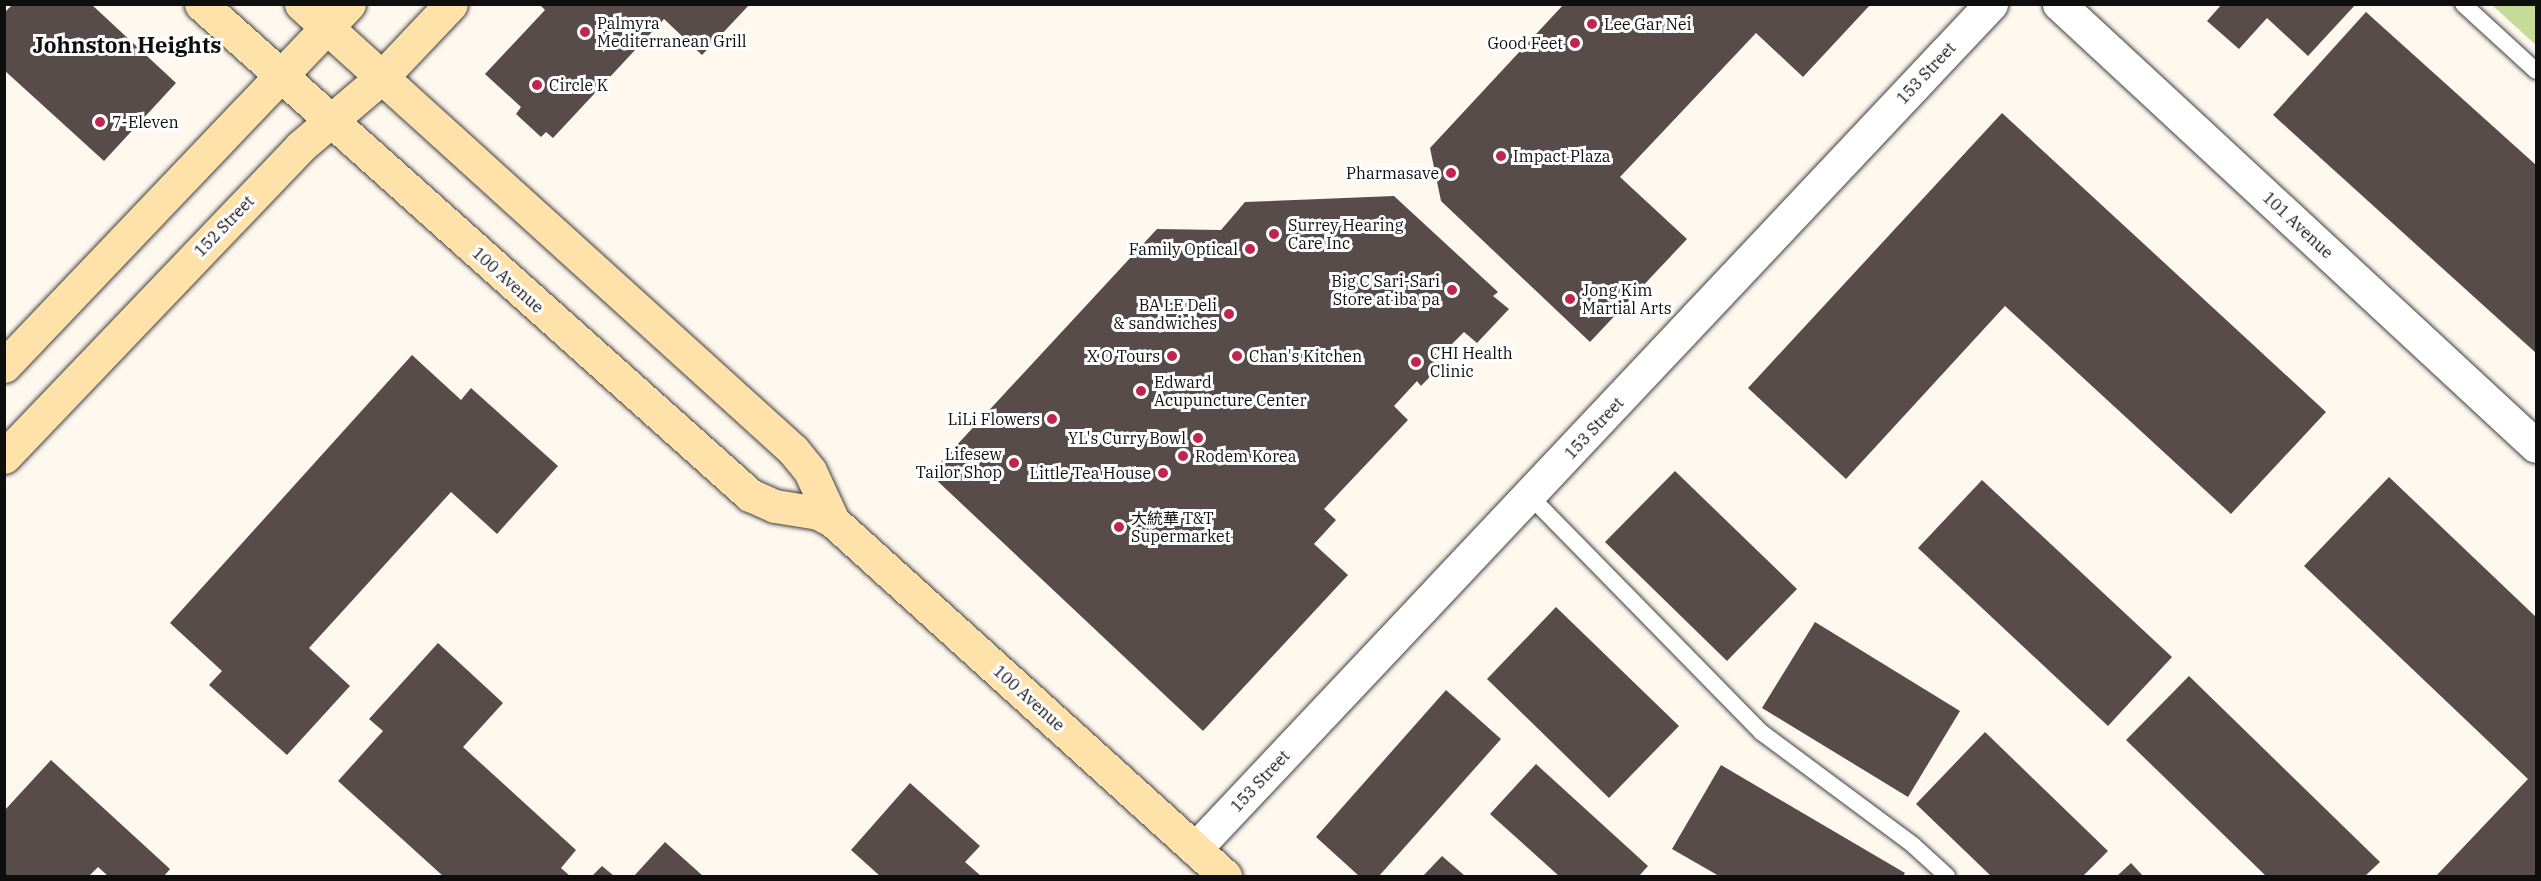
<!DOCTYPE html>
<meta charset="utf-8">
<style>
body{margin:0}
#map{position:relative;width:2541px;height:881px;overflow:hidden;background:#fff8ef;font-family:"IBM Plex Serif","Noto Sans SC",serif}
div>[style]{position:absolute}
.forest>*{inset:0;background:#c5db97}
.building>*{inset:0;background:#574c4a}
.roads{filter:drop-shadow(0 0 2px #414141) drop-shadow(0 0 2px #414141)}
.service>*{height:16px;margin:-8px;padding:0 8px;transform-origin:8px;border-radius:8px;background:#fff}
.minor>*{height:33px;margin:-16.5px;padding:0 16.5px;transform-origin:16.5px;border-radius:16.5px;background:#fff}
.tertiary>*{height:33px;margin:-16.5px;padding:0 16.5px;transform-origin:16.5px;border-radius:16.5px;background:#fff}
.secondary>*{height:33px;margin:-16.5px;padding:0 16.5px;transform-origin:16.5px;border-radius:16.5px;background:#ffe2aa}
.dots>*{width:16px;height:16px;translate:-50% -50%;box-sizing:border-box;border:3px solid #fff;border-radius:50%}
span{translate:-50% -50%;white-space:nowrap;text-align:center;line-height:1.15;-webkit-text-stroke:6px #fff;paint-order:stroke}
.poi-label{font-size:16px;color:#0e0e0e}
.left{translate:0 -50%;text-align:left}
.right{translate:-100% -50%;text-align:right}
.street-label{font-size:16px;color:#0e0e0e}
.district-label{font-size:22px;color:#0e0e0e;font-weight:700}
.frame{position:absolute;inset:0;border:6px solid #0e0e0e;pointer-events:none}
</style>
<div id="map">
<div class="forest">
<div style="clip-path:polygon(2492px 5px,2536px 5px,2536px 45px)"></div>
</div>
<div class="building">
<div style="clip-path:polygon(13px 4px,91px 4px,176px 83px,104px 161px,4px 70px,4px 13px)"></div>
<div style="clip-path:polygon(539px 4px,750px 4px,702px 55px,664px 19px,553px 138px,546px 132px,541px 137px,516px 114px,521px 107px,485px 74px,545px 10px)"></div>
<div style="clip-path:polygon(1564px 4px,1871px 4px,1803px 77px,1756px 33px,1620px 177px,1687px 239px,1590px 342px,1441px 201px,1430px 148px)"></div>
<div style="clip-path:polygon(2222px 4px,2356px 4px,2308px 56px,2267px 18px,2239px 49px,2207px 21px)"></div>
<div style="clip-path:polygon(2366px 12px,2536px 165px,2536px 353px,2273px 115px)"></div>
<div style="clip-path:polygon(2002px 113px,2326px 412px,2231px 514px,2005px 306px,1846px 479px,1748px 388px)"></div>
<div style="clip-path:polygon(1394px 196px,1498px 292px,1493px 296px,1509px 309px,1477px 343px,1464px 332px,1443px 353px,1448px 358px,1421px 386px,1417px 381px,1394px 406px,1408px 420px,1324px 509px,1336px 520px,1314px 544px,1348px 575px,1203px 731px,930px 474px,1157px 229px,1221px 230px,1245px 202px)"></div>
<div style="clip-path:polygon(412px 355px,461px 400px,471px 388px,558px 466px,497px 534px,451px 492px,309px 648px,350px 686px,287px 755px,209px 685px,222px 671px,170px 623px)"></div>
<div style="clip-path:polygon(1675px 471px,1797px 589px,1727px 661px,1605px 542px)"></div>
<div style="clip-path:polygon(2389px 477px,2536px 617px,2536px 876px,2436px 876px,2528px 779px,2304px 566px)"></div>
<div style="clip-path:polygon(1982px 480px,2172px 657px,2108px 726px,1918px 548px)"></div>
<div style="clip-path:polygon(1556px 607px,1679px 726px,1609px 798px,1487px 679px)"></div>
<div style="clip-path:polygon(1815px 622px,1960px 711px,1908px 797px,1762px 708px)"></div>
<div style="clip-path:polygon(438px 643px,503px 703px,463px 747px,576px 850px,561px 868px,570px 876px,443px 876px,338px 781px,383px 731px,369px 719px)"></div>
<div style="clip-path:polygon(2189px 676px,2380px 862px,2365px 876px,2266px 876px,2126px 740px)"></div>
<div style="clip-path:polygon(1446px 690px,1501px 739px,1379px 876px,1359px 876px,1316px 837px)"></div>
<div style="clip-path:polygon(1985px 732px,2108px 851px,2083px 876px,1991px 876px,1916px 804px)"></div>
<div style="clip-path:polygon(51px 760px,170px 869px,164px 876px,108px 876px,98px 867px,89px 876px,4px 876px,4px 811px)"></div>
<div style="clip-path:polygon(1536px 764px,1648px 866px,1639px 876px,1559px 876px,1490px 814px)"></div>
<div style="clip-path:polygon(1721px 765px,1905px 873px,1903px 876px,1719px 876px,1672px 849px)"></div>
<div style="clip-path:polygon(910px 783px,980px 846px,965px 862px,981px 876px,880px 876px,851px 850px)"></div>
<div style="clip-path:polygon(665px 842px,703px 876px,634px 876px)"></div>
<div style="clip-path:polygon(1442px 856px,1465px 876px,1423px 876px)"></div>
<div style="clip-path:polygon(2131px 863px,2143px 876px,2117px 876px)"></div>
<div style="clip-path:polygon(602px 866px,614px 876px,592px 876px)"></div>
</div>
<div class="roads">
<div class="service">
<div style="left:2463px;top:4px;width:99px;rotate:42.5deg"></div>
<div style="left:1530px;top:496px;width:330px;rotate:45.6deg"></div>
<div style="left:1761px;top:732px;width:189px;rotate:36.6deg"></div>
<div style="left:1913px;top:845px;width:46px;rotate:42.4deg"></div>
</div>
<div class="minor">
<div style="left:1195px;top:849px;width:1161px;rotate:-46.71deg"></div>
</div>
<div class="tertiary">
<div style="left:2059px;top:4px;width:650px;rotate:42.82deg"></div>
</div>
<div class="secondary">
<div style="left:201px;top:4px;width:737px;rotate:41.81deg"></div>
<div style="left:750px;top:495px;width:27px;rotate:24deg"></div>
<div style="left:775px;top:506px;width:44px;rotate:9.2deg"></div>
<div style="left:818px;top:513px;width:17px;rotate:28deg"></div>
<div style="left:301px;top:4px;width:664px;rotate:42.19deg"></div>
<div style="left:793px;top:450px;width:27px;rotate:51deg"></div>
<div style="left:810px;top:471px;width:55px;rotate:65.3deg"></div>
<div style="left:833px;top:521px;width:529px;rotate:42.16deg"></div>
<div style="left:4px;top:366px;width:500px;rotate:-46.38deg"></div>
<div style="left:4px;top:457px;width:429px;rotate:-46.3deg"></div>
<div style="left:300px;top:147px;width:108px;rotate:-40.5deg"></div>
<div style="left:382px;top:77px;width:100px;rotate:-46.6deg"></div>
</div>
</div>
<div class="dots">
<div style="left:1592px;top:24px;background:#c02450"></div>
<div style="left:585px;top:32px;background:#c02450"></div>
<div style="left:1575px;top:43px;background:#c02450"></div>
<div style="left:537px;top:85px;background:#c02450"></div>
<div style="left:100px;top:122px;background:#c02450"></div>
<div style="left:1501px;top:156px;background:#c02450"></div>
<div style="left:1451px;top:173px;background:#c02450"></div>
<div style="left:1274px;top:234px;background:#c02450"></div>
<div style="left:1250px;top:249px;background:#c02450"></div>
<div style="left:1452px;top:290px;background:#c02450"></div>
<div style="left:1570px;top:299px;background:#c02450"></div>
<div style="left:1229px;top:314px;background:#c02450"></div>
<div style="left:1172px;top:356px;background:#c02450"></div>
<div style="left:1237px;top:356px;background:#c02450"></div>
<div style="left:1416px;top:362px;background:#c02450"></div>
<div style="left:1141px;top:391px;background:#c02450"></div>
<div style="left:1052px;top:419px;background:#c02450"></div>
<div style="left:1198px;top:438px;background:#c02450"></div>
<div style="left:1183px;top:456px;background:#c02450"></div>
<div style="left:1014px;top:463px;background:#c02450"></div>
<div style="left:1163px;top:473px;background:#c02450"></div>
<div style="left:1119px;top:527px;background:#c02450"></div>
</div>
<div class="poi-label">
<span class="left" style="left:597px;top:32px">Palmyra<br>Mediterranean Grill</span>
<span class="left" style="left:1604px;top:24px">Lee Gar Nei</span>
<span class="right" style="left:1563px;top:43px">Good Feet</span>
<span class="left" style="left:549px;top:85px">Circle K</span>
<span class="left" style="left:112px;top:122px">7-Eleven</span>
<span class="left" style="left:1513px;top:156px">Impact Plaza</span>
<span class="right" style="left:1439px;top:173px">Pharmasave</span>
<span class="left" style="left:1288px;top:234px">Surrey Hearing<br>Care Inc</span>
<span class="right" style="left:1238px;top:249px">Family Optical</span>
<span class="right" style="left:1440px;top:290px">Big C Sari-Sari<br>Store at iba pa</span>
<span class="left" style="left:1582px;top:299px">Jong Kim<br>Martial Arts</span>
<span class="right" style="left:1217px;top:314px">BA LE Deli<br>&amp; sandwiches</span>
<span class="left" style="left:1430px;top:362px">CHI Health<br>Clinic</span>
<span class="right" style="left:1160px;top:356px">X O Tours</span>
<span class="left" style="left:1249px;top:356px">Chan's Kitchen</span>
<span class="left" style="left:1154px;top:391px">Edward<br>Acupuncture Center</span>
<span class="right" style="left:1040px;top:419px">LiLi Flowers</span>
<span class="right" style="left:1186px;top:438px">YL's Curry Bowl</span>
<span class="right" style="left:1002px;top:463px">Lifesew<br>Tailor Shop</span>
<span class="left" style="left:1195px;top:456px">Rodem Korea</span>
<span class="right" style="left:1151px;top:473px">Little Tea House</span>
<span class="left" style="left:1131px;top:527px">大統華 T&amp;T<br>Supermarket</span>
</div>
<div class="street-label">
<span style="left:1926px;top:73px;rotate:-47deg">153 Street</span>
<span style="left:2298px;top:225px;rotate:43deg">101 Avenue</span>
<span style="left:224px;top:226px;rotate:-46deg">152 Street</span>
<span style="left:508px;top:280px;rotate:42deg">100 Avenue</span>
<span style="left:1594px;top:428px;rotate:-47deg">153 Street</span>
<span style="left:1029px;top:698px;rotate:42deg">100 Avenue</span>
<span style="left:1260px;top:781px;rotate:-47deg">153 Street</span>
</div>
<div class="district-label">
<span style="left:127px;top:45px">Johnston Heights</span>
</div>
<div class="frame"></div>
</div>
